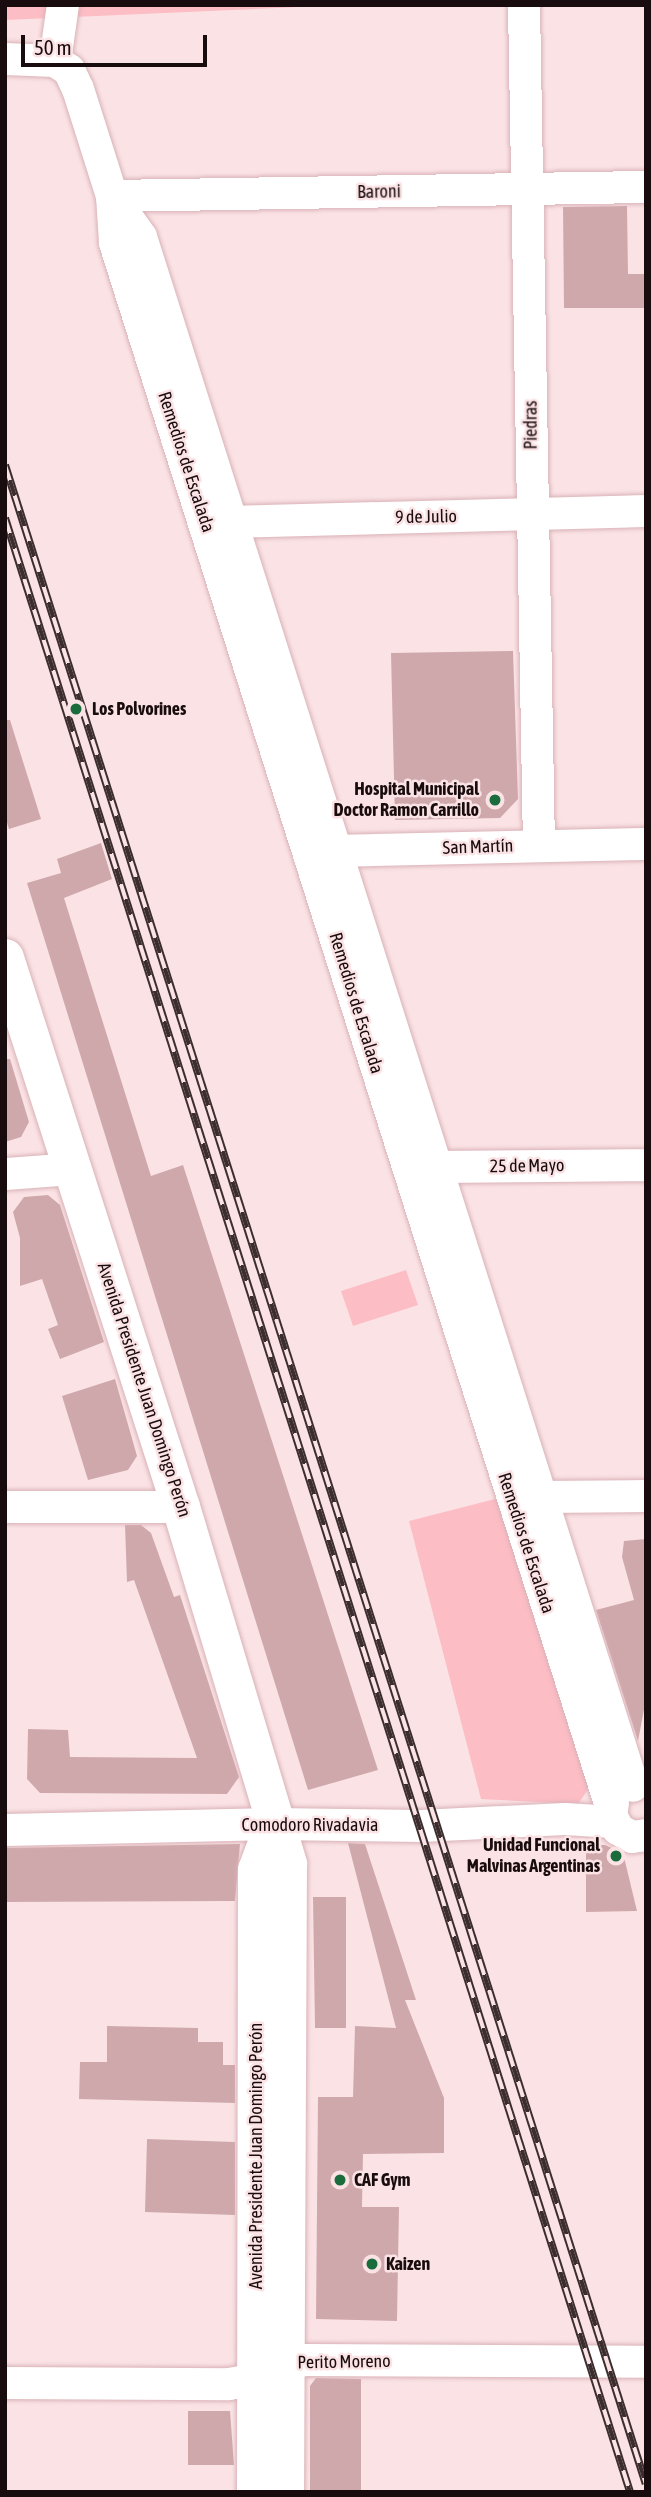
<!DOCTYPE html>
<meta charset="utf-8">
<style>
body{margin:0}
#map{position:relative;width:651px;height:2497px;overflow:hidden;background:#fbe3e5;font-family:"Asap Condensed",sans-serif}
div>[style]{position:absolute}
.green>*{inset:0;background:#fdbdc5}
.building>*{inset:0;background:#cfa8ac}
.roads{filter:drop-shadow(0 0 2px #d9b2b7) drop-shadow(0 0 2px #d9b2b7)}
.minor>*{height:32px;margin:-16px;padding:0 16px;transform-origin:16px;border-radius:16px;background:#fff}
.major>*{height:38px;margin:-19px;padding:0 19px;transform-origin:19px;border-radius:19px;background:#fff}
.rail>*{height:8px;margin-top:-4px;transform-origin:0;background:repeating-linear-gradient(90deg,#fbe3e5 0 16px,#3c2d2f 0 32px);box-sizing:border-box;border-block:2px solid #3c2d2f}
.dots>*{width:19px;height:19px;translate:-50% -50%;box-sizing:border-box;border:4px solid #fbe3e5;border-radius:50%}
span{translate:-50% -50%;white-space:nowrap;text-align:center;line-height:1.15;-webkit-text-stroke:5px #fbe3e5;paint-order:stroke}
.street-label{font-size:18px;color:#190c0e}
.poi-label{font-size:18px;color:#190c0e;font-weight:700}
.left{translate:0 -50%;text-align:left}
.right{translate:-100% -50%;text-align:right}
.frame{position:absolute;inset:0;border:7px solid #190c0e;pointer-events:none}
.scale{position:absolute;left:21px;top:35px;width:186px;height:32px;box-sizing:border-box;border:4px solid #190c0e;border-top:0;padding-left:9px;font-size:21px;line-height:24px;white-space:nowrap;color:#190c0e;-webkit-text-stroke:5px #fbe3e5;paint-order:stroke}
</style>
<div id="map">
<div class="green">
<div style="clip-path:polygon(5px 5px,344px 5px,5px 20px)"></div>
<div style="clip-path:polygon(406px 1270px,418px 1305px,353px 1326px,341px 1291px)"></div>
<div style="clip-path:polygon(499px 1498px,589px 1788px,578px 1804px,481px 1799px,409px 1521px)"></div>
</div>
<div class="building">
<div style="clip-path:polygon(627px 206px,628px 274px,646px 274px,646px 308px,564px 308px,563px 207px)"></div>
<div style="clip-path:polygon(513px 651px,518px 799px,500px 818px,395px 820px,391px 653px)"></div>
<div style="clip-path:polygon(5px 720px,10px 720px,41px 819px,9px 829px,5px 816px)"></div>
<div style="clip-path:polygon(101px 843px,112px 879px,64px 898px,151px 1176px,183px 1165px,378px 1770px,308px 1790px,27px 883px,61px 873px,57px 859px)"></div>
<div style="clip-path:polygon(5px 1059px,10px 1059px,29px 1122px,21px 1137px,5px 1142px)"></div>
<div style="clip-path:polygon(48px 1195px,60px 1205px,104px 1342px,60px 1359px,48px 1329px,58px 1325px,42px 1279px,20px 1286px,20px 1238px,13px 1212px,24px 1197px)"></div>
<div style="clip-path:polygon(115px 1379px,137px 1456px,128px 1470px,88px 1480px,62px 1396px)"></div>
<div style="clip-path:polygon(125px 1525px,141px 1525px,151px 1533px,174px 1597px,180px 1595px,239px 1777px,227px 1794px,40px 1793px,27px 1779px,28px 1729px,68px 1730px,70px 1757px,197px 1758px,134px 1580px,127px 1582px)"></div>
<div style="clip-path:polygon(646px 1539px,646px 1699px,638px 1741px,596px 1610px,634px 1600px,622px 1557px,624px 1541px)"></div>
<div style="clip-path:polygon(348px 1843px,365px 1844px,416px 2000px,405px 2000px,444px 2098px,444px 2153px,363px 2154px,362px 2207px,399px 2207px,397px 2321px,316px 2319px,318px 2097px,353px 2097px,355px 2026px,396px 2028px)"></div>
<div style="clip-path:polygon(240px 1844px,235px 1901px,5px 1902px,5px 1848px)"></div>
<div style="clip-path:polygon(586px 1845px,605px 1845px,623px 1853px,637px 1911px,586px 1912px)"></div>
<div style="clip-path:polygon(313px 1897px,346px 1897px,346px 2028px,315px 2028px)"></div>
<div style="clip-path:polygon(107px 2026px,198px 2028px,198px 2042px,223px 2042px,223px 2065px,235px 2065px,235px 2103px,79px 2099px,80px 2062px,107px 2062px)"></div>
<div style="clip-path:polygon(147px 2139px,235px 2142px,235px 2215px,145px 2212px)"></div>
<div style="clip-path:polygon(316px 2378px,361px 2379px,361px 2492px,310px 2492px,310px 2386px)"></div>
<div style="clip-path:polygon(188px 2411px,230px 2411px,234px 2465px,188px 2465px)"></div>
</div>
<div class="roads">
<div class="minor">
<div style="left:524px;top:5px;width:840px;rotate:88.98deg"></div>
<div style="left:5px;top:59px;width:50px;rotate:2.3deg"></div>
<div style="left:55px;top:61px;width:17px;rotate:33deg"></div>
<div style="left:69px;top:70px;width:21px;rotate:65deg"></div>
<div style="left:78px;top:89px;width:112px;rotate:72.4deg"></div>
<div style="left:112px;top:196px;width:47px;rotate:86.3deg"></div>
<div style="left:115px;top:243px;width:1641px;rotate:72.4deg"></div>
<div style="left:55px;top:61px;width:57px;rotate:-81.9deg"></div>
<div style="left:112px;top:196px;width:50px;rotate:54.7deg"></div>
<div style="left:141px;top:237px;width:1625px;rotate:72.38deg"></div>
<div style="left:112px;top:196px;width:534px;rotate:-0.97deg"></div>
<div style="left:208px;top:527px;width:21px;rotate:-14deg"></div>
<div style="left:228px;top:522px;width:418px;rotate:-1.5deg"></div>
<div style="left:316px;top:857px;width:19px;rotate:-18deg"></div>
<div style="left:334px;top:851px;width:312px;rotate:-1.3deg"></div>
<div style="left:5px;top:1174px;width:68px;rotate:-4.2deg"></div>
<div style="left:419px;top:1175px;width:19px;rotate:-25deg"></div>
<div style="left:436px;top:1167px;width:210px;rotate:-0.5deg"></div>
<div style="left:523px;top:1504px;width:17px;rotate:-24deg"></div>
<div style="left:539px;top:1497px;width:107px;rotate:-0.5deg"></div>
<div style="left:5px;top:1507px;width:176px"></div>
<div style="left:613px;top:1803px;width:12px;rotate:99deg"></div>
<div style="left:611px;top:1815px;width:16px;rotate:63deg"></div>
<div style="left:618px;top:1829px;width:16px;rotate:30deg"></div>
<div style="left:632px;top:1837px;width:14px;rotate:-8deg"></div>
<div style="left:5px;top:1830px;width:269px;rotate:-1.3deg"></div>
<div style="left:274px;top:1824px;width:147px;rotate:0.8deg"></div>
<div style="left:421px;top:1826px;width:144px;rotate:-2.8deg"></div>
<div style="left:565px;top:1819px;width:49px;rotate:3.5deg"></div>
<div style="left:5px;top:2383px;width:224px;rotate:0.3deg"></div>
<div style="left:229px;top:2384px;width:27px;rotate:-10deg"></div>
<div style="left:256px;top:2379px;width:31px;rotate:-31deg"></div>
<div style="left:283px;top:2363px;width:25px;rotate:-7deg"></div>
<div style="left:308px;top:2360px;width:338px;rotate:0.3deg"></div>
</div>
<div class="major">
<div style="left:5px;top:958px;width:577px;rotate:72.23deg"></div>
<div style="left:181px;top:1507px;width:373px;rotate:73.3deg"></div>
<div style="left:288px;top:1864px;width:628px;rotate:90.27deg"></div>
<div style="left:256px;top:2492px;width:622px;rotate:-89.91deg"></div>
<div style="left:257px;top:1870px;width:49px;rotate:-69.7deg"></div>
</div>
</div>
<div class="rail">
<div style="left:5px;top:465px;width:2118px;rotate:72.39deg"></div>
<div style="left:5px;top:518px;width:2071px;rotate:72.43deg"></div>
</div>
<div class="dots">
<div style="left:76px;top:709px;background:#1a6c3d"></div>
<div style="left:495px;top:800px;background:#1a6c3d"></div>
<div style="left:616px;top:1856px;background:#1a6c3d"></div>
<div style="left:340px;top:2180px;background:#1a6c3d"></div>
<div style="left:372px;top:2264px;background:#1a6c3d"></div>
</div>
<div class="street-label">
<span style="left:379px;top:192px;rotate:-1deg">Baroni</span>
<span style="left:531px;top:425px;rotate:-90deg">Piedras</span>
<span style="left:186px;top:462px;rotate:72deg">Remedios de Escalada</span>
<span style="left:426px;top:517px;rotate:-1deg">9 de Julio</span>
<span style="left:478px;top:847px;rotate:-2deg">San Martín</span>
<span style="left:356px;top:1003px;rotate:73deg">Remedios de Escalada</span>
<span style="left:527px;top:1166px;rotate:-1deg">25 de Mayo</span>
<span style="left:144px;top:1390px;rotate:72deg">Avenida Presidente Juan Domingo Perón</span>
<span style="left:526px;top:1543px;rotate:72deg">Remedios de Escalada</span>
<span style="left:310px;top:1825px">Comodoro Rivadavia</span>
<span style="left:256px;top:2156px;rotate:-90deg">Avenida Presidente Juan Domingo Perón</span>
<span style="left:344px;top:2362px;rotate:-1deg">Perito Moreno</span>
</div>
<div class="poi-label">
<span class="left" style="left:92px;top:709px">Los Polvorines</span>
<span class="right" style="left:479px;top:800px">Hospital Municipal<br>Doctor Ramon Carrillo</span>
<span class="right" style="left:600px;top:1856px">Unidad Funcional<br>Malvinas Argentinas</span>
<span class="left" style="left:354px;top:2180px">CAF Gym</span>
<span class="left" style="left:386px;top:2264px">Kaizen</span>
</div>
<div class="frame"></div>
<div class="scale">50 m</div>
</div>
